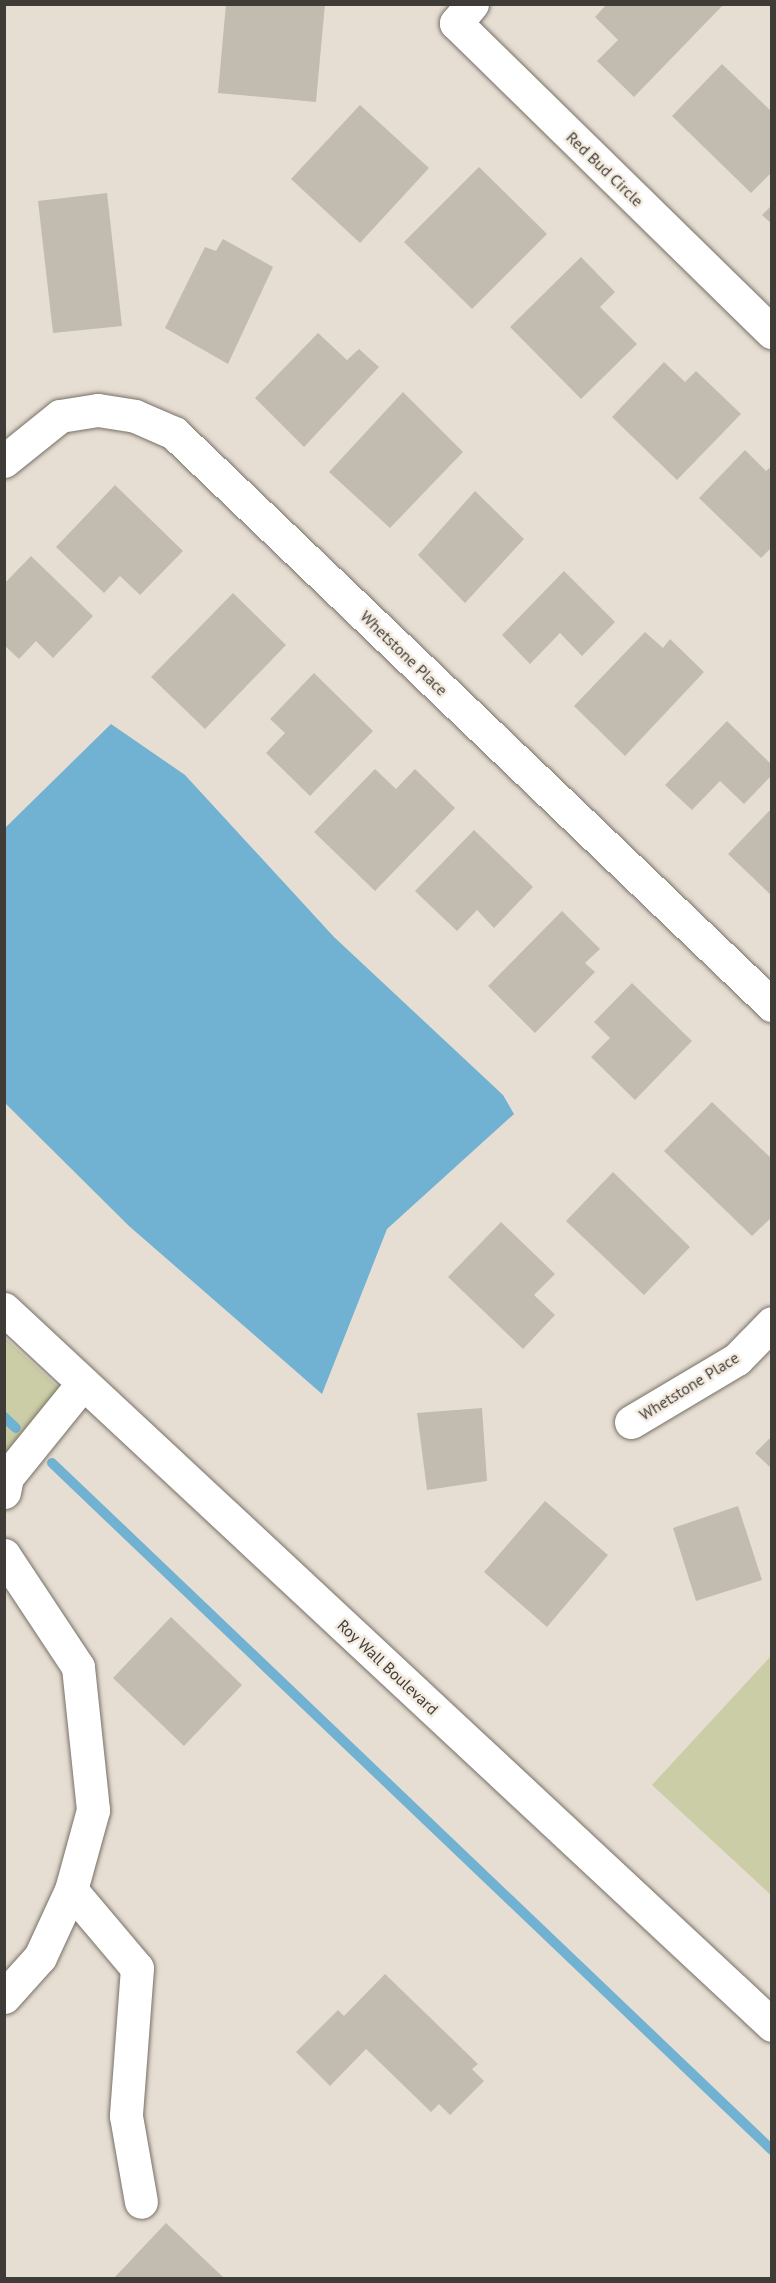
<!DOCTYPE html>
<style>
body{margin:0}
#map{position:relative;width:776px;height:2283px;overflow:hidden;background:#e6ded3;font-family:"PT Sans",sans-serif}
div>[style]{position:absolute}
.green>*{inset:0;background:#cacda5}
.water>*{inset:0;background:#71b1d2}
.stream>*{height:10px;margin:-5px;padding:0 5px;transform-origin:5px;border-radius:5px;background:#71b1d2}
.building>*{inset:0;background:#c2bbb0}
.roads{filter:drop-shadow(0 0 2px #787067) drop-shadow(0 0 2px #787067)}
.minor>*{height:33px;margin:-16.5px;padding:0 16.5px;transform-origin:16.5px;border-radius:16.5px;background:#fff}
span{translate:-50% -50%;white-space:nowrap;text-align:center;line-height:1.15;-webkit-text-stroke:5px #f4ebe0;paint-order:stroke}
.street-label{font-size:16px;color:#3f3c38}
.frame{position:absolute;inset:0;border:6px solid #3f3c38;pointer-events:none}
</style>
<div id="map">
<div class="green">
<div style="clip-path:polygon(4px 1337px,73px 1401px,4px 1474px)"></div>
<div style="clip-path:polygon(771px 1656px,771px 1895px,652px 1785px)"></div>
</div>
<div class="water">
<div style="clip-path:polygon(111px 724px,185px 775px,334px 937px,503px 1095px,514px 1114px,387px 1229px,322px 1394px,129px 1226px,5px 1103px,5px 828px)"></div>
</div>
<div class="stream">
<div style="left:4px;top:1417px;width:16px;rotate:43deg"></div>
<div style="left:52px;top:1463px;width:995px;rotate:43.66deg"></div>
</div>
<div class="building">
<div style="clip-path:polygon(226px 4px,325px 4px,316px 102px,218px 93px)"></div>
<div style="clip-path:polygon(607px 4px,724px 4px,634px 97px,597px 61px,618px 40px,595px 17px)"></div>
<div style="clip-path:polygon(722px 64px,772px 112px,772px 172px,751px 193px,672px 116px)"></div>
<div style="clip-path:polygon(360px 105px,429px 168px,360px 243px,291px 179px)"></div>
<div style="clip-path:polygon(479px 167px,547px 234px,472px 309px,404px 242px)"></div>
<div style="clip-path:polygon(107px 193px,122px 326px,53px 333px,38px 201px)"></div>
<div style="clip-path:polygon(772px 205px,772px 224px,762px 215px)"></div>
<div style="clip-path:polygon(223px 239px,273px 267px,228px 364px,165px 328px,205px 247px,216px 251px)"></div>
<div style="clip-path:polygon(581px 257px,615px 292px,600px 307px,637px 344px,581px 399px,510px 327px)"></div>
<div style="clip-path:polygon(318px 333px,347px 360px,359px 349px,379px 367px,304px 447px,255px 398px)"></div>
<div style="clip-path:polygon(664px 362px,685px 382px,696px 371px,741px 414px,677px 480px,612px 417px)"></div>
<div style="clip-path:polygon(403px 392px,463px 452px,390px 528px,329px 472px)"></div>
<div style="clip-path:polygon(745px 450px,766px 471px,772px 466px,772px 547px,761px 558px,699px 498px)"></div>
<div style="clip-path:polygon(115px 485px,183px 551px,140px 595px,120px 576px,104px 593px,56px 547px)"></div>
<div style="clip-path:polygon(475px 491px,524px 539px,465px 603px,418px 555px)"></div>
<div style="clip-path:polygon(31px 556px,93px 616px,53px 658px,36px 641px,19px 659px,4px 645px,4px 584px)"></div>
<div style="clip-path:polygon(564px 571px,615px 622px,582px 656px,560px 633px,530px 664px,502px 635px)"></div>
<div style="clip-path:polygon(233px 593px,286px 645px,205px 729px,151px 677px)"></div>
<div style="clip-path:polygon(645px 632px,663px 648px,670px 639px,704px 672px,625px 756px,574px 706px)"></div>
<div style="clip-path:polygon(314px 673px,373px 731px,310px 796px,266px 753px,285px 733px,270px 719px)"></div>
<div style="clip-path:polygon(727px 721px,772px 765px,772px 775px,744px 804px,720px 781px,692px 810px,665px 785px)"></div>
<div style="clip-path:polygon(375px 769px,396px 789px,415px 769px,455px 808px,375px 891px,314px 832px)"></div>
<div style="clip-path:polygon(772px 808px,772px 896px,728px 854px)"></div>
<div style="clip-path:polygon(474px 830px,533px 887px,494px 928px,477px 910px,457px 931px,415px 891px)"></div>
<div style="clip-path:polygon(562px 911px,600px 949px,585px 963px,595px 972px,535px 1033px,488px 986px)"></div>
<div style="clip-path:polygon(632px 983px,692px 1041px,635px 1100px,591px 1057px,610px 1038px,594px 1022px)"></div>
<div style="clip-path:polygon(712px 1102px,772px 1159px,772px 1217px,752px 1236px,664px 1151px)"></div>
<div style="clip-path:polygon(613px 1172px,690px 1247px,644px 1295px,566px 1221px)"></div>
<div style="clip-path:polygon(501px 1222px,555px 1274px,534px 1295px,555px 1315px,523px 1349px,448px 1277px)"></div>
<div style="clip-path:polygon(482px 1408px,487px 1481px,427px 1490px,417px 1413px)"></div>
<div style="clip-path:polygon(772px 1436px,772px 1469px,755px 1453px)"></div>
<div style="clip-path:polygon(545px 1501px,608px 1555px,547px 1627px,484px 1572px)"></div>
<div style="clip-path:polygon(738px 1506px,762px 1580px,696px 1601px,673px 1528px)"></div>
<div style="clip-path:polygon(171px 1617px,242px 1685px,184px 1746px,113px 1678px)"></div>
<div style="clip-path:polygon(385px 1974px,478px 2064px,472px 2069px,484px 2081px,450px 2115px,439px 2104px,431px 2112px,366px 2049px,330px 2086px,296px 2052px,338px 2010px,344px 2016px)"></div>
<div style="clip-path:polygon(166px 2223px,224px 2278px,114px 2278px)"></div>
</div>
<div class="roads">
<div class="minor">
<div style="left:472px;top:4px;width:25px;rotate:130deg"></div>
<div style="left:456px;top:23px;width:442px;rotate:44.4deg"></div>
<div style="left:4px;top:461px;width:72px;rotate:-38.8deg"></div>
<div style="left:60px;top:416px;width:38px;rotate:-9deg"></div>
<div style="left:98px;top:410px;width:37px;rotate:9deg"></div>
<div style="left:135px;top:416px;width:43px;rotate:23.6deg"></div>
<div style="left:174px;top:433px;width:828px;rotate:43.73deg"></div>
<div style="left:4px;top:1309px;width:1050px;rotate:42.99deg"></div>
<div style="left:631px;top:1422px;width:123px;rotate:-30.7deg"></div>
<div style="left:737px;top:1359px;width:50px;rotate:-45.8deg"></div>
<div style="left:4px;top:1492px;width:15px;rotate:-79deg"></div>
<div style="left:7px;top:1477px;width:121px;rotate:-51deg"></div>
<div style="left:4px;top:1555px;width:134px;rotate:56.5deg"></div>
<div style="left:78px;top:1667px;width:144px;rotate:84deg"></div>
<div style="left:93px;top:1810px;width:83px;rotate:105.4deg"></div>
<div style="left:71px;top:1890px;width:74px;rotate:114.8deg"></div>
<div style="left:40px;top:1957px;width:54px;rotate:132deg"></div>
<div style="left:71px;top:1890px;width:102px;rotate:49.8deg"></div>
<div style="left:137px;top:1968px;width:148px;rotate:94.3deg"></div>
<div style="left:126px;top:2116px;width:87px;rotate:80.1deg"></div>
</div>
</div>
<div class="street-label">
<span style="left:605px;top:169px;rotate:44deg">Red Bud Circle</span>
<span style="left:404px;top:653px;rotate:44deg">Whetstone Place</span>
<span style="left:689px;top:1386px;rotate:-32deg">Whetstone Place</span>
<span style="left:388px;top:1667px;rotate:43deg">Roy Wall Boulevard</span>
</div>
<div class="frame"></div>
</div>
